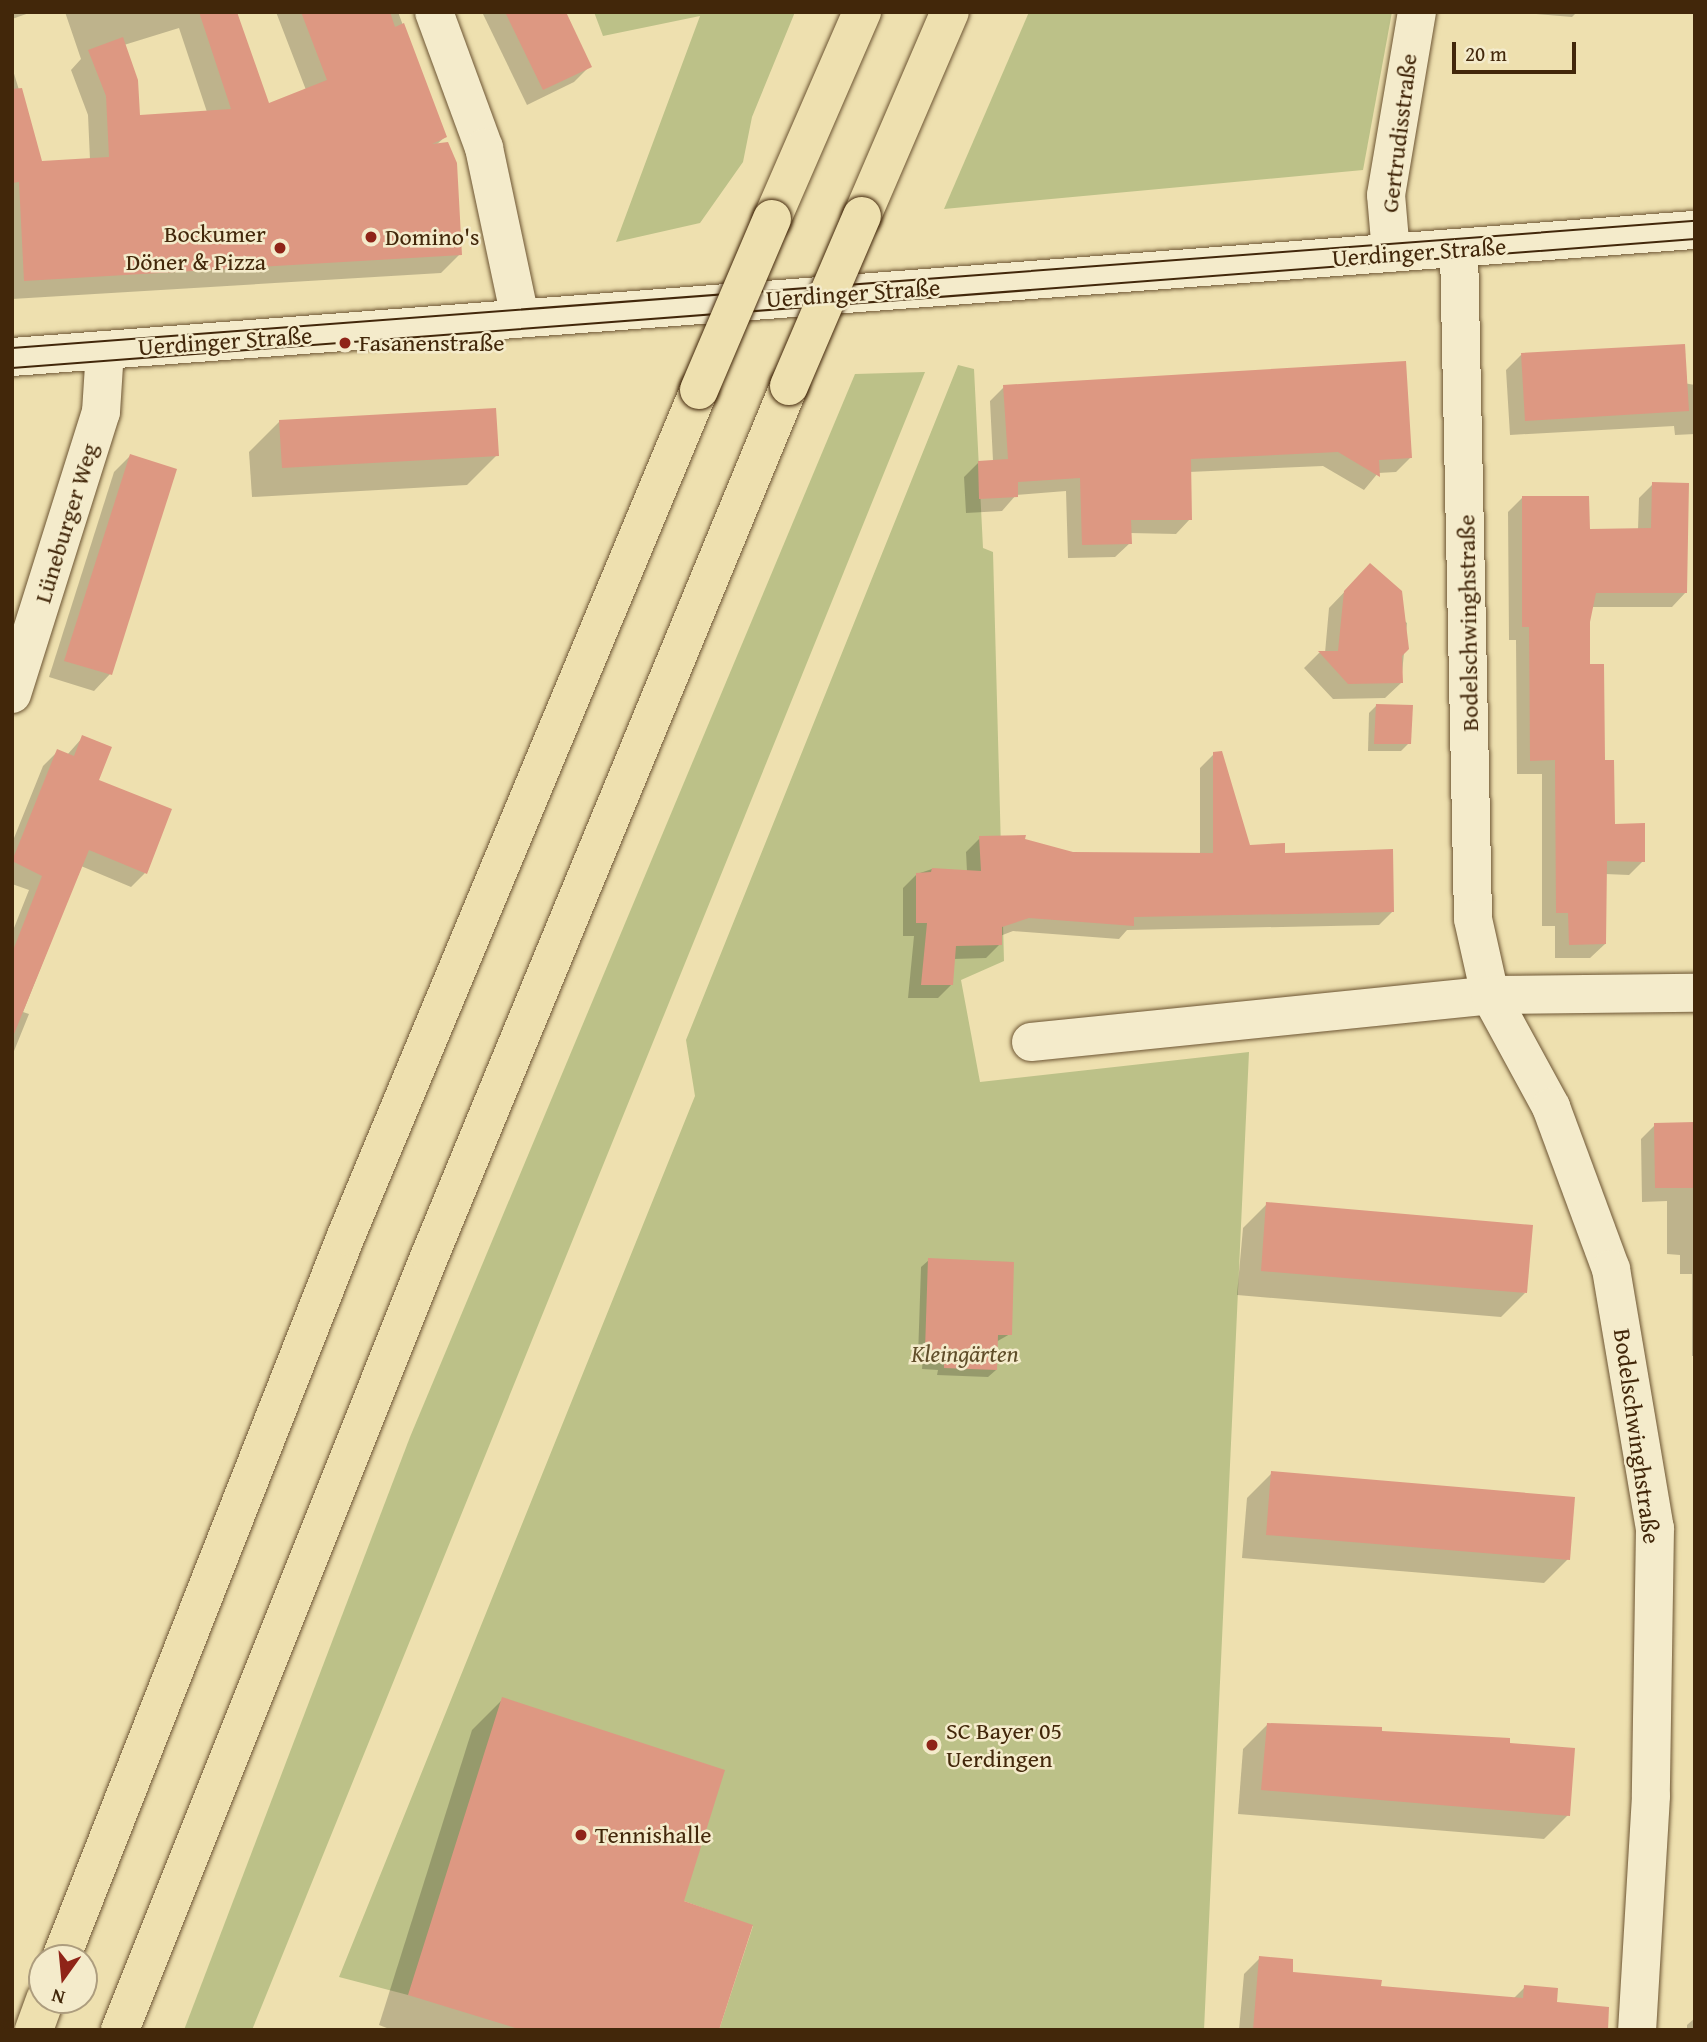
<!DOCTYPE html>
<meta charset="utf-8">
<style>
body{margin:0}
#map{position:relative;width:1707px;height:2042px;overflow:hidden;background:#eee0af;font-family:"Gentium Book Plus",serif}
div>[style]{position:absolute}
.green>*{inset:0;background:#bcc188}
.shadow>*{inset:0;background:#0003}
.building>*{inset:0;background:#dd9882}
.roads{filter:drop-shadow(0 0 2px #6d5533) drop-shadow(0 0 2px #6d5533)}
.minor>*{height:38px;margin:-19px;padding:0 19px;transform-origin:19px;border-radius:19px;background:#f4ebcb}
.highway>*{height:38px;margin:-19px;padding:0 19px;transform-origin:19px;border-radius:19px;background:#eee0af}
.tram>*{height:2px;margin:-1px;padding:0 1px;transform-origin:1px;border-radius:1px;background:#42270a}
.bridges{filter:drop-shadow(0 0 2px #42270a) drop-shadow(0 0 2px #42270a)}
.highway-bridge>*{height:38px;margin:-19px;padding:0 19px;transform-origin:19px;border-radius:19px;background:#eee0af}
.dots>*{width:19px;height:19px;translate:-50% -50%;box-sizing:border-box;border:4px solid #f4ebcb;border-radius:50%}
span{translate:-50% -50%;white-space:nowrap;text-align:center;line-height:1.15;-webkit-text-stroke:5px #f4ebcb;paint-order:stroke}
.street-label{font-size:24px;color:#42270a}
.poi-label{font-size:24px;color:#42270a}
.right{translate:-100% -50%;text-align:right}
.left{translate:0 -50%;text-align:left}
.park-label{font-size:24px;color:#604e2a;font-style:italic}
.frame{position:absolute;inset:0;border:14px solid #42270a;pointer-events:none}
.north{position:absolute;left:28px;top:1944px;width:70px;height:70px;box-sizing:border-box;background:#f4ebcb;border:2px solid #ad9d7e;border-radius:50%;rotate:195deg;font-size:19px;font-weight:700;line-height:28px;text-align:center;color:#42270a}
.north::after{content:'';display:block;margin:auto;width:24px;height:32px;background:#8f2418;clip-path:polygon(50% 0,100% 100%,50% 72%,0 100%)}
.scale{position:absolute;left:1452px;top:42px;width:124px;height:32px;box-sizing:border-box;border:4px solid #42270a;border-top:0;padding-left:9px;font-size:21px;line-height:24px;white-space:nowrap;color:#42270a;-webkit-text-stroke:5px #f4ebcb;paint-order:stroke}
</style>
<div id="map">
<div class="green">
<div style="clip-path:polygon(594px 12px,795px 12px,752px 117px,743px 162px,700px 223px,616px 242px,700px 16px,603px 36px)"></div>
<div style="clip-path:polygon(1029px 12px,1392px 12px,1363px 170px,944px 209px)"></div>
<div style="clip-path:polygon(958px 365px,974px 369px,983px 548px,993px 552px,1004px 961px,961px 980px,980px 1082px,1249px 1052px,1204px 2030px,719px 2030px,753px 1926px,684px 1901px,408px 1995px,339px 1977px,695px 1096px,686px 1040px)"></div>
<div style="clip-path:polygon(925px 372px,252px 2030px,184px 2030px,410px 1437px,855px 374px)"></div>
</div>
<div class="shadow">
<div style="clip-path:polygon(12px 12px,32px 12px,12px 19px)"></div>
<div style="clip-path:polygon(evenodd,65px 12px,235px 12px,268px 105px,306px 90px,276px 12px,398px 12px,445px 137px,436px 145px,460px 254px,441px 273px,12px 299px,12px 67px,41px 162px,90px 160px,88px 115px,71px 70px,81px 59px,65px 12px,179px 28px,207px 112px,138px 117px,124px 45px,179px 28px)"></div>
<div style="clip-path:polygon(482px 12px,564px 12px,590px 66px,574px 82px,527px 105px)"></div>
<div style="clip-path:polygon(1512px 12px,1577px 12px,1572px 17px)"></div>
<div style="clip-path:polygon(1521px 355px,1695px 385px,1695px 434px,1675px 435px,1674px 426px,1510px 435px,1506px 370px)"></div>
<div style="clip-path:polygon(1004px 387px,1410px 458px,1396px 472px,1378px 473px,1364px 490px,1323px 466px,1189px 472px,1190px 519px,1176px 534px,1130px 533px,1130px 543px,1115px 557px,1068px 558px,1066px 491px,1016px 495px,1002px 511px,966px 513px,964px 477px,979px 462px,993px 461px,990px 401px)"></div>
<div style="clip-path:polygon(280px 421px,497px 455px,467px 485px,252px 497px,249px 452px)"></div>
<div style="clip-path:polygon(130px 456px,175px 470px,110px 674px,94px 691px,49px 677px,114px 472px)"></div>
<div style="clip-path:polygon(1653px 484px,1686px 592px,1672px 607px,1592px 607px,1588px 621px,1588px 666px,1613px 825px,1643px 861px,1629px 875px,1605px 874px,1605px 944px,1590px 958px,1555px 958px,1555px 926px,1542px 926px,1542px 774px,1517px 774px,1516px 640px,1509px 640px,1508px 512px,1522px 498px,1588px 530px,1638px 530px,1639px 498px)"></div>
<div style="clip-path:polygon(1355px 581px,1407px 623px,1401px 683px,1385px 698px,1333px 699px,1304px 668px,1319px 653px,1325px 653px,1329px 608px)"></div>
<div style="clip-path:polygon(1377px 705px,1409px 743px,1401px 751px,1368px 751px,1369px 713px)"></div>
<div style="clip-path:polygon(83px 737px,97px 781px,145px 873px,131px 887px,81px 866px,23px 1012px,29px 1014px,12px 1056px,12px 933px,29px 890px,12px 884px,12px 843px,43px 766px,57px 752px,67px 755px)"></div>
<div style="clip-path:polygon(1214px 754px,1248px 846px,1283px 855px,1393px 911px,1379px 925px,1127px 930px,1119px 939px,1013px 931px,1000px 936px,1000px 944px,986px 958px,953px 959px,952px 984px,938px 998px,908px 998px,914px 936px,903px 936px,903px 888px,917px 874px,932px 869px,967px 872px,966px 852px,980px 838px,1024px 841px,1072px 854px,1200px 854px,1200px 768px)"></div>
<div style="clip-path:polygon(1695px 1124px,1695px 1356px,1692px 1356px,1692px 1274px,1680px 1274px,1680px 1255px,1667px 1254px,1667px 1201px,1642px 1202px,1641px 1139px,1655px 1125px)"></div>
<div style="clip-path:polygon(1267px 1204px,1525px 1293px,1501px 1317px,1237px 1295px,1243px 1228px)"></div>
<div style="clip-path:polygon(929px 1260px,1010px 1334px,996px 1342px,996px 1370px,988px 1377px,937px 1375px,938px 1370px,922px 1369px,923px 1357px,918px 1357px,921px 1267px)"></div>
<div style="clip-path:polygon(1272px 1473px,1568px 1559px,1544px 1583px,1242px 1558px,1247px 1498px)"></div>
<div style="clip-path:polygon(503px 1699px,682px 1902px,718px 2030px,392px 2030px,379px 2025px,472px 1730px)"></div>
<div style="clip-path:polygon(1268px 1724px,1508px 1744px,1568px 1815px,1544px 1839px,1238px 1814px,1243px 1749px)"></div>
<div style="clip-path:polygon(1260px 1958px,1291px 1973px,1379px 1987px,1513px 1999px,1525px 1987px,1553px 2030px,1239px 2030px,1244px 1974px)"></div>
<div style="clip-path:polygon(1695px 2018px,1695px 2030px,1687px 2030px,1687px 2025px)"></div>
</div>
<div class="building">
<div style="clip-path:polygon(199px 12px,237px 12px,269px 103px,327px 80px,301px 12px,390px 12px,395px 27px,404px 23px,447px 137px,432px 144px,448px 142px,457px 163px,462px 255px,24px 281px,19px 182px,12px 183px,12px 89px,22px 88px,42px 161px,109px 157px,106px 96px,88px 50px,123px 37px,138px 80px,140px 115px,231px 109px)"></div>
<div style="clip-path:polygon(505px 12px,566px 12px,592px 67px,543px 90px)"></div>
<div style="clip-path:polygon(1685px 344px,1689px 411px,1525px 421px,1521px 353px)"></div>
<div style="clip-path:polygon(1406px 361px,1412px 458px,1379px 460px,1380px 477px,1338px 452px,1191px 459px,1192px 520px,1131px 520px,1132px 544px,1082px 545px,1080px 478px,1018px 482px,1018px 497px,979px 499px,978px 461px,1008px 459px,1003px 385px)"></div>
<div style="clip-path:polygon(496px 408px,499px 456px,282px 468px,279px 420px)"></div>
<div style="clip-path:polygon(130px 454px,177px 469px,112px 675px,64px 661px)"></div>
<div style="clip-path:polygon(1652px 482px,1689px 483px,1687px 593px,1596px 593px,1590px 622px,1590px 664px,1604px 664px,1605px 760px,1614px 760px,1615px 824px,1645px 823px,1645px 862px,1607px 861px,1606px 944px,1569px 945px,1568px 913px,1556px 913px,1555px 760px,1530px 761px,1529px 627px,1522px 627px,1522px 496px,1589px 496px,1590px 529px,1651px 528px)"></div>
<div style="clip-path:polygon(1370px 563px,1402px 591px,1409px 649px,1402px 656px,1403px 683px,1348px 684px,1318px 651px,1338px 651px,1344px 591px)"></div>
<div style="clip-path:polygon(1376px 704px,1413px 705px,1411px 744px,1374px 744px)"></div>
<div style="clip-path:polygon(82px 735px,112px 747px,99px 780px,172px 809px,147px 874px,89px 850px,12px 1039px,12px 953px,42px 876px,12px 861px,57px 749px,74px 756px)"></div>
<div style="clip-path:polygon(1222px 751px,1250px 845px,1285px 843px,1285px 853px,1393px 849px,1394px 912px,1134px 917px,1134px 926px,1029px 918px,1002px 927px,1002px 945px,956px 946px,953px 985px,921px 985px,927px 923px,916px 923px,916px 873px,931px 872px,932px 868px,981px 871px,979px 836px,1026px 835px,1025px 839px,1073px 852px,1213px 853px,1213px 752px)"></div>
<div style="clip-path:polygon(1695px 1122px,1695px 1188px,1655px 1188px,1654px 1123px)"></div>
<div style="clip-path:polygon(1266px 1202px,1533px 1225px,1527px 1293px,1261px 1271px)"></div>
<div style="clip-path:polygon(928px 1258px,1014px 1262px,1012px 1335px,998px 1335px,997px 1370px,944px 1368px,944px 1363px,929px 1362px,930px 1350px,925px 1350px)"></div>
<div style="clip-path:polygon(1271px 1471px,1575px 1497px,1570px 1560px,1266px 1535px)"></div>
<div style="clip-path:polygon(502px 1697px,725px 1770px,684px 1901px,753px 1925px,719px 2030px,522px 2030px,408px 1995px)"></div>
<div style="clip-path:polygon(1267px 1723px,1382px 1727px,1382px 1731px,1510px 1738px,1510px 1743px,1575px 1748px,1570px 1816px,1261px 1790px)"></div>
<div style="clip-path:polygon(1259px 1956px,1293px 1959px,1293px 1972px,1382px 1980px,1381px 1986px,1523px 1998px,1524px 1985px,1558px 1988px,1557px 2002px,1609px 2007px,1608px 2030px,1253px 2030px)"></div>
</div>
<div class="roads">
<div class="minor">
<div style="left:434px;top:12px;width:145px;rotate:69.8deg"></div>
<div style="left:484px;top:148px;width:174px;rotate:78deg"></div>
<div style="left:1459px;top:249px;width:670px;rotate:88.8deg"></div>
<div style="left:1473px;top:919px;width:78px;rotate:77.4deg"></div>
<div style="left:1490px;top:995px;width:128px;rotate:61.4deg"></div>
<div style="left:1551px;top:1107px;width:173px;rotate:69.7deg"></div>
<div style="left:1611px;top:1269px;width:263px;rotate:80.4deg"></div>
<div style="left:1655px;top:1528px;width:268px;rotate:90.9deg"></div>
<div style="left:1651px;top:1796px;width:234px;rotate:93.4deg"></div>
<div style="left:1391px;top:253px;width:58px;rotate:-94.9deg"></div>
<div style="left:1386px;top:195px;width:186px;rotate:-80.4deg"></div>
<div style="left:12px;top:357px;width:1688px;rotate:-4.32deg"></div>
<div style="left:12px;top:694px;width:296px;rotate:-72.5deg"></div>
<div style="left:101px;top:412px;width:62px;rotate:-86.3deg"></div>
<div style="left:1031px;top:1042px;width:461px;rotate:-5.8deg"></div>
<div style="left:1490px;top:995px;width:205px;rotate:-0.6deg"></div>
</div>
<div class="highway">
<div style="left:862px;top:216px;width:222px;rotate:-66.7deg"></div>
<div style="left:772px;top:219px;width:226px;rotate:-66.5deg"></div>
<div style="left:61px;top:1958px;width:776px;rotate:-68.46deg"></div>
<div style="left:346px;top:1236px;width:917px;rotate:-67.35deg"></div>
<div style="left:34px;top:2030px;width:32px;rotate:-70deg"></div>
<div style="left:120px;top:2030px;width:835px;rotate:-68.2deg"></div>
<div style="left:430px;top:1255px;width:940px;rotate:-67.55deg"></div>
</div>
</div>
<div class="tram">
<div style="left:12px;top:348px;width:1688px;rotate:-4.32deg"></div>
<div style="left:12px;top:368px;width:1688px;rotate:-4.38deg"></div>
</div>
<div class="bridges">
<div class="highway-bridge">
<div style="left:789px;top:386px;width:185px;rotate:-66.8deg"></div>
<div style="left:699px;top:390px;width:186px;rotate:-66.9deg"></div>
</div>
</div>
<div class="dots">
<div style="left:371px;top:237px;background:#8f2418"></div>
<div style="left:280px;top:248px;background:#8f2418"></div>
<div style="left:345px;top:343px;background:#8f2418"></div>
<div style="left:932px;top:1745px;background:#8f2418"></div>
<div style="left:581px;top:1835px;background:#8f2418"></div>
</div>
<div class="street-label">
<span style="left:1399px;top:133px;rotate:-83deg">Gertrudisstraße</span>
<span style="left:1419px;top:252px;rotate:-4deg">Uerdinger Straße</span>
<span style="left:853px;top:293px;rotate:-4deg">Uerdinger Straße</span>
<span style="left:225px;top:341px;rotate:-4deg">Uerdinger Straße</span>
<span style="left:66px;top:523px;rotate:-73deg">Lüneburger Weg</span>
<span style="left:1468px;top:623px;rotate:-91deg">Bodelschwinghstraße</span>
<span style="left:1637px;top:1436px;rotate:82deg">Bodelschwinghstraße</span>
</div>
<div class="poi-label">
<span class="right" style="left:266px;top:248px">Bockumer<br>Döner &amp; Pizza</span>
<span class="left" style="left:385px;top:237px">Domino's</span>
<span class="left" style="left:359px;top:343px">Fasanenstraße</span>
<span class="left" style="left:946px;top:1745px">SC Bayer 05<br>Uerdingen</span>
<span class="left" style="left:595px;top:1835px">Tennishalle</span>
</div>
<div class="park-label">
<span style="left:965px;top:1354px">Kleingärten</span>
</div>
<div class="frame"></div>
<div class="north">N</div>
<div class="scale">20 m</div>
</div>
